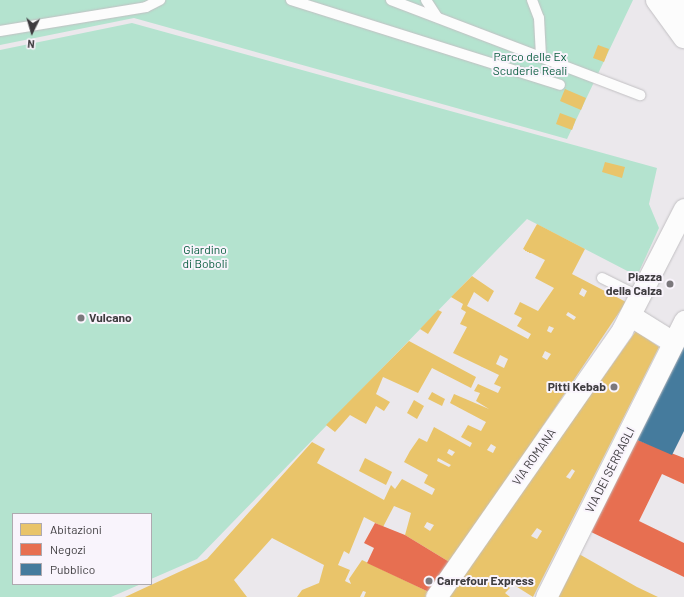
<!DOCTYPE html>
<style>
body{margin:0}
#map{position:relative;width:684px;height:597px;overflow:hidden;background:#ebe8ec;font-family:Barlow,sans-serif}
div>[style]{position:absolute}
.green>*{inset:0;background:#b4e3cf}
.homes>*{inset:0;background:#e9c46a}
.shops>*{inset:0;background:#e76f51}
.public>*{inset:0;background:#457b9d}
.roads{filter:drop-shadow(0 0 1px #c2c0c3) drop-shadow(0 0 1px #c2c0c3)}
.lane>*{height:10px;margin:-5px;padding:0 5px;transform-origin:5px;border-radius:5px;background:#fcfcfc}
.street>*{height:21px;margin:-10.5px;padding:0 10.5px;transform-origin:10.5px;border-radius:10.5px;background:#fcfcfc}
.primary>*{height:22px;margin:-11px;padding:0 11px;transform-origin:11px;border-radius:11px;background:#fcfcfc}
.dots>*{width:11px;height:11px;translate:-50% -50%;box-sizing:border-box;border:2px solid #f9f4fc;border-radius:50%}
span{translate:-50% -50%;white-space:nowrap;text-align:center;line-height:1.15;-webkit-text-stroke:4px #f9f4fc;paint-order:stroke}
.park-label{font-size:12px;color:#0e6043}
.poi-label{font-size:12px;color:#3e3c3f;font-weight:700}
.right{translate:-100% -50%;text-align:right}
.left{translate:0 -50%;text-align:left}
.street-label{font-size:12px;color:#3e3c3f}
.legend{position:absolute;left:12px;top:513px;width:140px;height:72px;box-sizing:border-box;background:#f9f4fc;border:1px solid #aeaab0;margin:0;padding:5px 7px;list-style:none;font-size:12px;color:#3e3c3f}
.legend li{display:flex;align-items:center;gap:8px;height:20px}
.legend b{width:20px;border:1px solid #aeaab0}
.north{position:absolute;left:12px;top:12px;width:40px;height:40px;-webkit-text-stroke:3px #f9f4fc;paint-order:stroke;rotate:185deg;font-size:11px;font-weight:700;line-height:16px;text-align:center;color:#3e3c3f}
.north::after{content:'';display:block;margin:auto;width:14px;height:18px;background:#3e3c3f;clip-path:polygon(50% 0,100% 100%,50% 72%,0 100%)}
</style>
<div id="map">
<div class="green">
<div style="clip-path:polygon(0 0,633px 0,567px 139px,134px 18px,0 45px)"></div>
<div style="clip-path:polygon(132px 23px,657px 168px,649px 204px,659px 228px,637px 276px,527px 219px,197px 559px,151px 579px,151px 514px,13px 514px,13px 584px,141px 584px,111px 597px,0 597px,0 50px)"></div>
</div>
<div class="homes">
<div style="clip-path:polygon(598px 45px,609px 49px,604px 62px,593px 58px)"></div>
<div style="clip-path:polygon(565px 89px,586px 98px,581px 110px,560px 101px)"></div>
<div style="clip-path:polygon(560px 113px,576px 119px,572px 130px,556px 124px)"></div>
<div style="clip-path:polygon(605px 162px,625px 167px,622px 178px,602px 172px)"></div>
<div style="clip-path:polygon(evenodd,537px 224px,585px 249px,572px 274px,626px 302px,451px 563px,405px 535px,411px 513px,394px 506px,383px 527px,364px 517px,349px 554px,344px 551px,338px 565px,350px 570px,345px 581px,351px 584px,349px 579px,362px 560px,431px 593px,428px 597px,364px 597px,366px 592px,363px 591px,360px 597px,297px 597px,302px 590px,319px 583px,324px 565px,272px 538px,234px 580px,247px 597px,125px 597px,207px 559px,312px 442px,325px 449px,317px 463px,384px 500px,391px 485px,395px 489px,402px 479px,432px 495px,435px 489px,424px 483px,428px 475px,404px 462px,410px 451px,419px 438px,427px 442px,434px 427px,470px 447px,472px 443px,461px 437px,468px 425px,481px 431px,486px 422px,450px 403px,454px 394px,489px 409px,476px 401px,480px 393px,474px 391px,478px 384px,498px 393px,501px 387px,494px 384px,499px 375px,453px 353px,467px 327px,460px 324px,466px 312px,461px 309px,463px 304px,451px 297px,472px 276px,494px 291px,488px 302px,474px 292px,467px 306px,528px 339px,531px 334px,517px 326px,522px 318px,514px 314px,520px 302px,538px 311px,554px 288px,535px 278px,545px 260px,523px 249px,537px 224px,582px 288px,587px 291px,584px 297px,579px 294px,582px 288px,537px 224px,568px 312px,576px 317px,574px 320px,566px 315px,568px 312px,537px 224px,549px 326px,554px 328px,551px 333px,547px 331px,549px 326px,537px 224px,545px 351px,551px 354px,547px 360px,542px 357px,545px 351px,537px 224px,500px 355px,508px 359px,504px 368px,496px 364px,500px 355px,537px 224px,491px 444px,496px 447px,493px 453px,487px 450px,491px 444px,537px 224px,449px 449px,455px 452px,452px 456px,447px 453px,449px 449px,537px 224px,438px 458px,451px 465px,449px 467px,437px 461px,438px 458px,537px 224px,427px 522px,434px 525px,430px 531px,424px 527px,427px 522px)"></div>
<div style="clip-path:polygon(438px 310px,442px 312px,428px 334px,420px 329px)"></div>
<div style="clip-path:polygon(evenodd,636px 331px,659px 347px,533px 597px,506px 580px,504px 583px,510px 588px,505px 593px,510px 597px,447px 597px,636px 331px,572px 469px,575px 471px,570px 479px,566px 477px,572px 469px,636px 331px,537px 528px,542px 531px,537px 539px,531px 536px,537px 528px)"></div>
<div style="clip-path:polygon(409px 341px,476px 377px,471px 388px,432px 368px,418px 393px,383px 377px,376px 394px,390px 402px,384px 411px,376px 406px,366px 424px,350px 415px,335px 432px,326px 425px)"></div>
<div style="clip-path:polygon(432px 392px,445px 399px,442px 406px,428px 399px)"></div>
<div style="clip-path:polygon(414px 400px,424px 406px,417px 419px,407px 413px)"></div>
<div style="clip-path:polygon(365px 458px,392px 472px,386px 485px,359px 471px)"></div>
<div style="clip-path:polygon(579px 554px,637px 587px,658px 597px,558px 597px)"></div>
</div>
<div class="shops">
<div style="clip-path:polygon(635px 439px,684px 458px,684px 484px,662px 474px,639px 521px,684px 543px,684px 577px,589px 531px)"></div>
<div style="clip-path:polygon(375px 523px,405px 535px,451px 563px,431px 593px,367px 563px,374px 548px,364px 543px)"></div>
</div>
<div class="public">
<div style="clip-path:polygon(684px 342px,684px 431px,672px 455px,635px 439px)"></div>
</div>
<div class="roads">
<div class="lane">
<div style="left:291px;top:0;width:282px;rotate:17.5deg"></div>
<div style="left:391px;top:0;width:267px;rotate:20.9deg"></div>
<div style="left:426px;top:0;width:20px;rotate:57deg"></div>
<div style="left:532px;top:0;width:19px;rotate:69deg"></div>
<div style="left:539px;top:18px;width:37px;rotate:87deg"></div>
<div style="left:0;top:31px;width:148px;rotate:-9.3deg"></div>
<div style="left:146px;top:7px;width:16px;rotate:-27deg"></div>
<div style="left:602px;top:278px;width:42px;rotate:26.6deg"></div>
</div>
<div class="street">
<div style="left:631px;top:316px;width:49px;rotate:31.8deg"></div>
<div style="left:436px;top:597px;width:325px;rotate:-55.1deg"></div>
<div style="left:622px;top:330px;width:136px;rotate:-62.9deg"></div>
<div style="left:546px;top:597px;width:309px;rotate:-63.4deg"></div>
</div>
<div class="primary">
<div style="left:657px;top:0;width:46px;rotate:53.9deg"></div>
<div style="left:672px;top:0;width:15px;rotate:37deg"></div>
</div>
</div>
<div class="dots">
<div style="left:670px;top:284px;background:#7b787c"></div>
<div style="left:81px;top:318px;background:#7b787c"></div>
<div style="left:614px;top:387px;background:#7b787c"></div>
<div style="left:429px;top:581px;background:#7b787c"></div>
</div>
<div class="park-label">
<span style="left:530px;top:64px">Parco delle Ex<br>Scuderie Reali</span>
<span style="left:205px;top:257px">Giardino<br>di Boboli</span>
</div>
<div class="poi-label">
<span class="right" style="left:662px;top:284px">Piazza<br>della Calza</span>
<span class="left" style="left:89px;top:318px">Vulcano</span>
<span class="right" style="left:606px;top:387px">Pitti Kebab</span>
<span class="left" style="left:437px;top:581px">Carrefour Express</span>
</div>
<div class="street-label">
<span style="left:534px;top:457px;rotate:-55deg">VIA ROMANA</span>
<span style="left:610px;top:470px;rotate:-63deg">VIA DEI SERRAGLI</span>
</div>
<ul class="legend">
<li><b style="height:11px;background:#e9c46a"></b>Abitazioni</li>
<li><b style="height:11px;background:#e76f51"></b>Negozi</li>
<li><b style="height:11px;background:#457b9d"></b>Pubblico</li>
</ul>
<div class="north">N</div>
</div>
